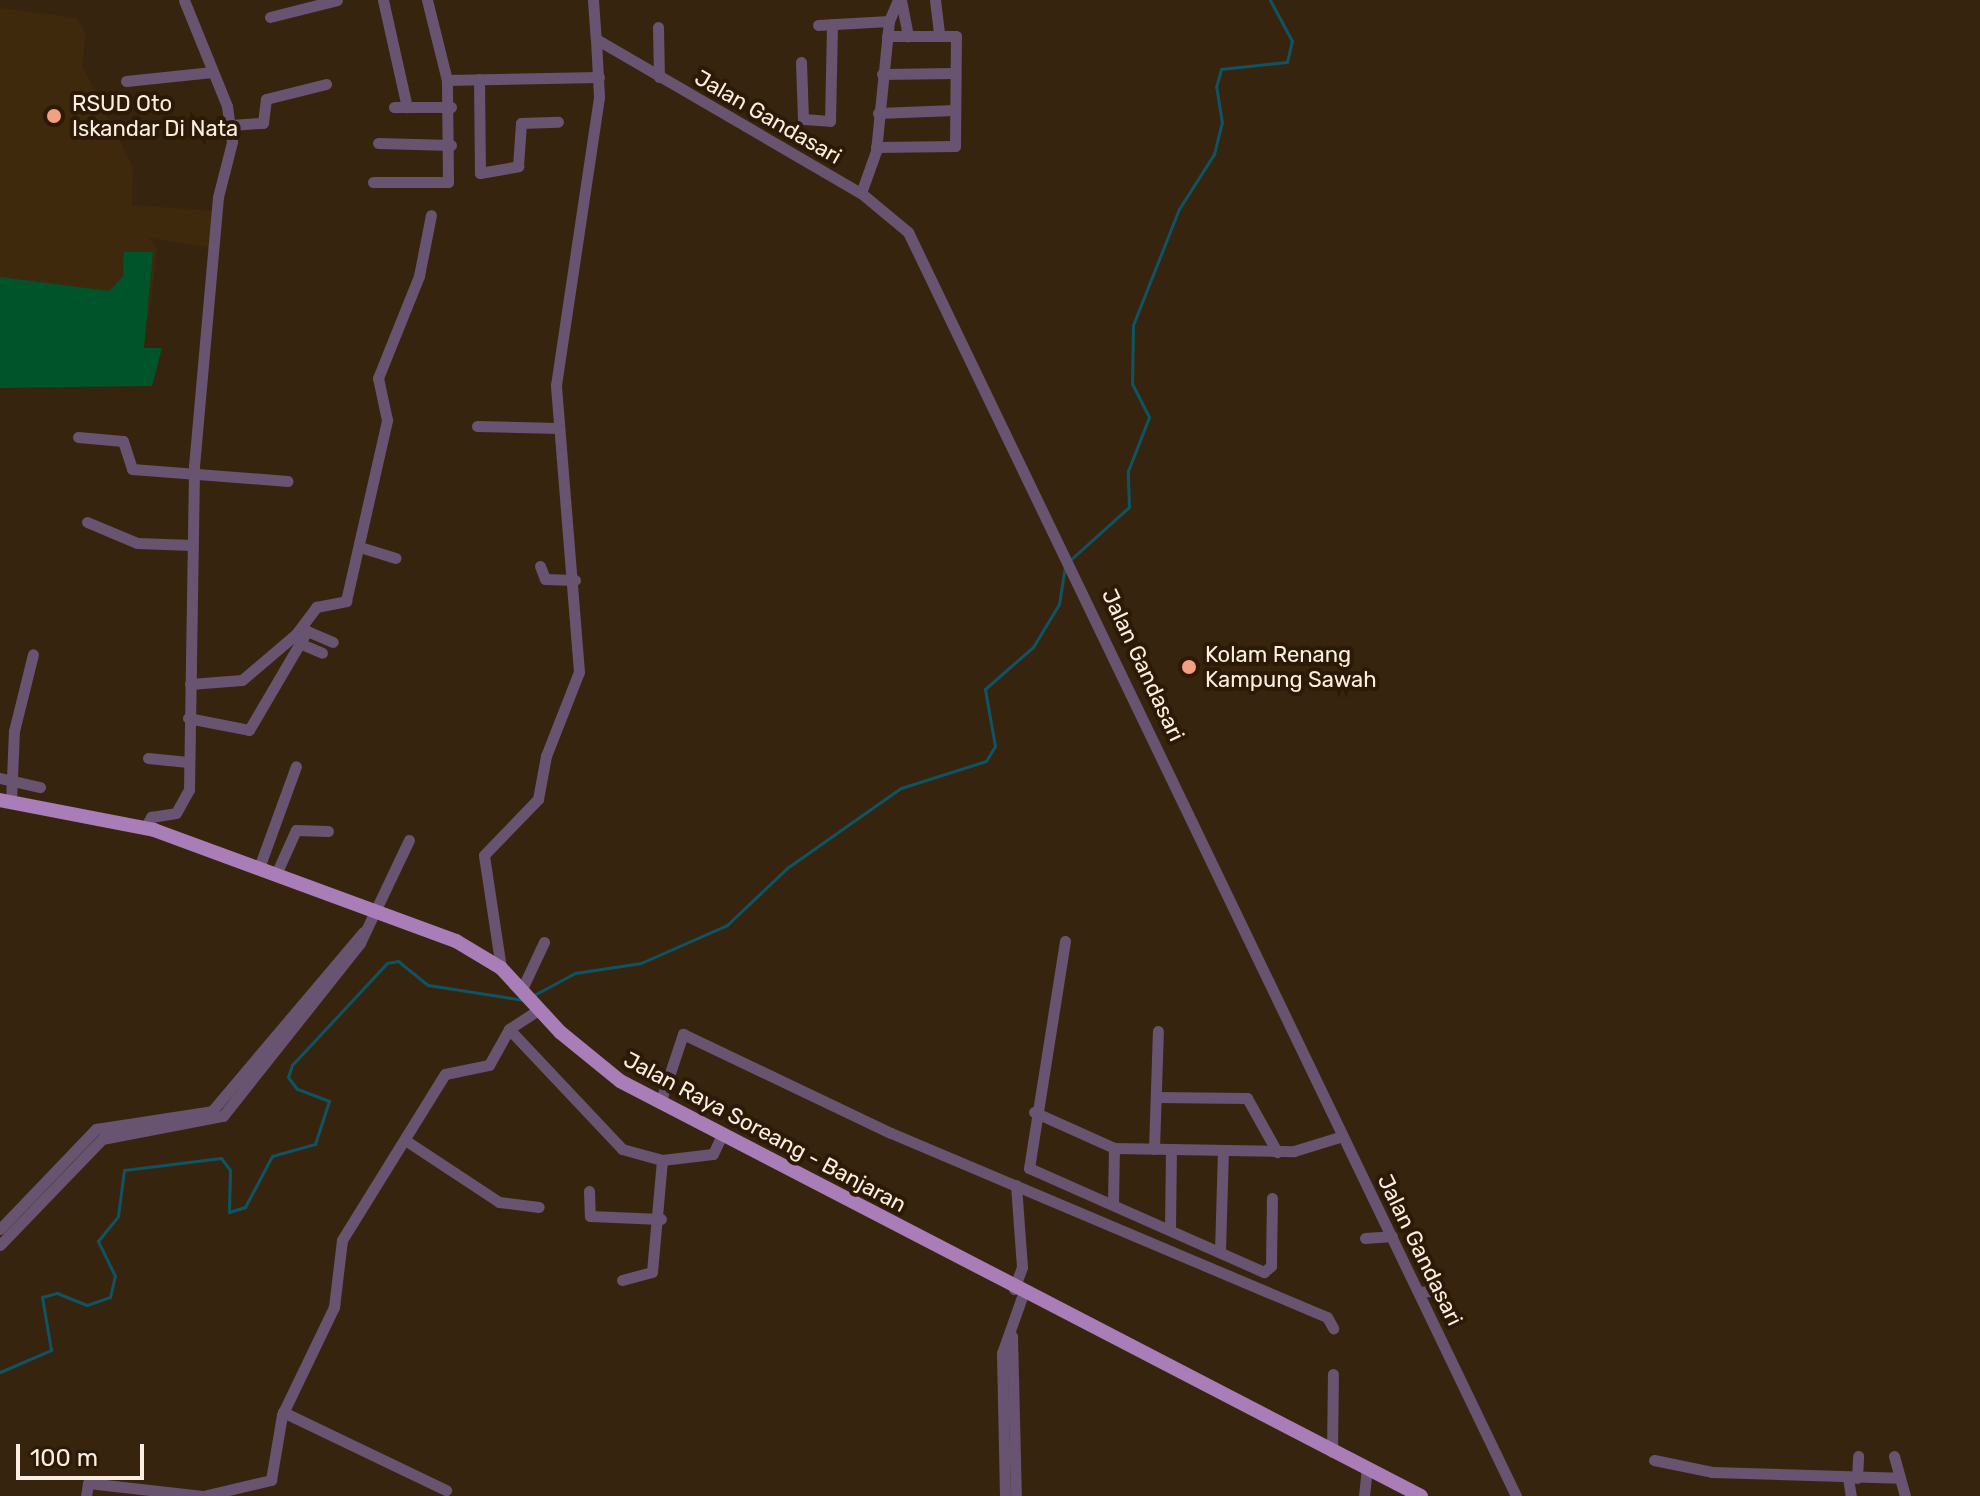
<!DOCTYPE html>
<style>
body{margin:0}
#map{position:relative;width:1980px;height:1496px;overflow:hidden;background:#36240f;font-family:Rubik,sans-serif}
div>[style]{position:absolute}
.built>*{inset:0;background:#3f290d}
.green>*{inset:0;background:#005429}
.stream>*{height:3px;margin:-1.5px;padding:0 1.5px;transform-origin:1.5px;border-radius:1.5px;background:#0e5464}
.minor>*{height:11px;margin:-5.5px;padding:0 5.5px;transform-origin:5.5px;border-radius:5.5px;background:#685370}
.major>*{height:14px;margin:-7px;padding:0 7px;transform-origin:7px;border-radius:7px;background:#a87db8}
.dots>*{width:22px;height:22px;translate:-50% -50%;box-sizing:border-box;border:4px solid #2c1a06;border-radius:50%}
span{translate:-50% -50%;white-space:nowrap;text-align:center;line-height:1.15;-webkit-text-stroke:8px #2c1a06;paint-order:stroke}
.poi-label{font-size:22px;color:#fbefe2}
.left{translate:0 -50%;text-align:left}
.street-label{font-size:22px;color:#fbefe2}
.scale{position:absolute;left:16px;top:1444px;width:128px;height:36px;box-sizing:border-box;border:4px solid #fbefe2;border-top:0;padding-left:10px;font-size:24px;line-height:28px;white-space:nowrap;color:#fbefe2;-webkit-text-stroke:6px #2c1a06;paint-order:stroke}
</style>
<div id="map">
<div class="built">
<div style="clip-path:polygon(0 8px,77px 18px,86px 34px,82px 65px,133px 168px,132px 205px,214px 211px,211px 248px,149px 238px,157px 249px,149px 318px,0 297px)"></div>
</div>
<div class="green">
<div style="clip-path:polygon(124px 252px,153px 252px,144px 348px,162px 348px,152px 386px,0 388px,0 277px,109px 291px,123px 276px)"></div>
</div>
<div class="stream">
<div style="left:1069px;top:561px;width:81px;rotate:-42deg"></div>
<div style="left:1129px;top:507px;width:36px;rotate:-92deg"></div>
<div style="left:1128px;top:471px;width:58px;rotate:-68.7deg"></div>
<div style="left:1149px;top:417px;width:37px;rotate:-117deg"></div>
<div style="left:1132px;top:384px;width:59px;rotate:-89deg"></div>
<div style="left:1133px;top:325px;width:125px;rotate:-68.4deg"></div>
<div style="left:1179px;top:209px;width:65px;rotate:-57.5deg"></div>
<div style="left:1214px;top:154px;width:32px;rotate:-76deg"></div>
<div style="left:1222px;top:123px;width:36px;rotate:-99deg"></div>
<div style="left:1216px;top:87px;width:19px;rotate:-74deg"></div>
<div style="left:1221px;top:69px;width:66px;rotate:-6.1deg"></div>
<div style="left:1287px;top:62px;width:22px;rotate:-77deg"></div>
<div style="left:1292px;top:41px;width:47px;rotate:-118.2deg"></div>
<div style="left:534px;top:995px;width:47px;rotate:-28.2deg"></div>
<div style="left:575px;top:973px;width:67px;rotate:-8.6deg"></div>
<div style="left:641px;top:963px;width:94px;rotate:-23.8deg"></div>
<div style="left:727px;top:925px;width:83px;rotate:-43.5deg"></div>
<div style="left:787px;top:868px;width:139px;rotate:-35.1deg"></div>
<div style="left:901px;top:788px;width:89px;rotate:-17.6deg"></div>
<div style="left:986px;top:761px;width:17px;rotate:-59deg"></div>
<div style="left:995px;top:746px;width:58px;rotate:-100deg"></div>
<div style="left:985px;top:689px;width:64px;rotate:-41.2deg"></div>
<div style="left:1033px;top:647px;width:50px;rotate:-58.8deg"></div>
<div style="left:1059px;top:604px;width:37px;rotate:-81deg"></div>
<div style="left:0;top:1372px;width:56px;rotate:-23.3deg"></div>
<div style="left:51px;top:1350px;width:54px;rotate:-99.6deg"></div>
<div style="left:42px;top:1297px;width:16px;rotate:-15deg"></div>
<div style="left:57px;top:1293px;width:32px;rotate:22deg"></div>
<div style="left:87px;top:1305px;width:24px;rotate:-19deg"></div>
<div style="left:110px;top:1297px;width:22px;rotate:-77deg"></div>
<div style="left:115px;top:1276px;width:39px;rotate:-116deg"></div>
<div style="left:98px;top:1241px;width:32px;rotate:-51deg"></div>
<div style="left:118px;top:1216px;width:46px;rotate:-82.6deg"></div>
<div style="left:124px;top:1170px;width:98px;rotate:-7.1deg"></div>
<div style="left:221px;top:1158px;width:15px;rotate:53deg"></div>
<div style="left:230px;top:1170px;width:42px;rotate:91.4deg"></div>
<div style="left:229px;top:1212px;width:17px;rotate:-17deg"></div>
<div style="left:245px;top:1207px;width:58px;rotate:-62.1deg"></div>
<div style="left:272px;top:1156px;width:45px;rotate:-15.6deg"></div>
<div style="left:315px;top:1144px;width:45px;rotate:-72deg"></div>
<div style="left:329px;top:1101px;width:34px;rotate:-159deg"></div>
<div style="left:297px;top:1089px;width:15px;rotate:-127deg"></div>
<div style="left:288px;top:1077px;width:13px;rotate:-72deg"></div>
<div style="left:292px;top:1065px;width:139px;rotate:-47deg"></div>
<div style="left:387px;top:963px;width:11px;rotate:-10deg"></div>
<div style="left:398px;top:961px;width:38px;rotate:39deg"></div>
<div style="left:428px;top:985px;width:97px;rotate:8.9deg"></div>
</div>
<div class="minor">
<div style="left:383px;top:0;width:110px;rotate:77.4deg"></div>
<div style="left:427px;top:0;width:82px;rotate:76deg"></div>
<div style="left:593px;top:0;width:39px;rotate:86deg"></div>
<div style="left:596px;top:39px;width:306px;rotate:30.2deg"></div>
<div style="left:861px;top:193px;width:61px;rotate:39.7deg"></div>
<div style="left:908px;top:232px;width:1403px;rotate:64.31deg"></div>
<div style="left:901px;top:0;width:37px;rotate:79deg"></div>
<div style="left:935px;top:0;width:35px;rotate:83deg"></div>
<div style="left:270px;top:17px;width:69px;rotate:-14.2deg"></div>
<div style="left:818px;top:25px;width:71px;rotate:-3.2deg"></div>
<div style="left:658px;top:27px;width:50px;rotate:88.9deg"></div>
<div style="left:801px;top:62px;width:57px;rotate:88deg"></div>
<div style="left:803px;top:119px;width:27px;rotate:4deg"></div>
<div style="left:830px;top:121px;width:97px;rotate:-88.8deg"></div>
<div style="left:882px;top:74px;width:72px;rotate:-0.8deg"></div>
<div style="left:479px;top:79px;width:94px;rotate:89.4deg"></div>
<div style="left:480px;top:173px;width:39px;rotate:-10deg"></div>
<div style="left:518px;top:166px;width:43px;rotate:-86deg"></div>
<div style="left:521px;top:123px;width:37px;rotate:-2deg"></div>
<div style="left:126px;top:81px;width:87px;rotate:-5.9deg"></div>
<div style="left:394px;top:107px;width:57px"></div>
<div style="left:878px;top:113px;width:76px;rotate:-2.3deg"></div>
<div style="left:231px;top:125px;width:32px;rotate:-4deg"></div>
<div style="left:263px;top:123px;width:24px;rotate:-83deg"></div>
<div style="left:266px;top:99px;width:62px;rotate:-14deg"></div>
<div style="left:378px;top:143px;width:73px;rotate:1.6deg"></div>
<div style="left:876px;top:147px;width:79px;rotate:-0.7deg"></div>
<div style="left:955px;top:146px;width:110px;rotate:-89.5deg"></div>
<div style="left:956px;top:36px;width:69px;rotate:180deg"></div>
<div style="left:373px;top:182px;width:75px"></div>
<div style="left:448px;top:182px;width:102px;rotate:-90.6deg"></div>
<div style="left:447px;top:80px;width:152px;rotate:-1.1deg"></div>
<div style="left:861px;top:193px;width:45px;rotate:-70.3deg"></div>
<div style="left:876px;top:151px;width:131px;rotate:-84.3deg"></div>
<div style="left:889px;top:21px;width:23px;rotate:-67deg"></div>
<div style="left:477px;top:426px;width:80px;rotate:1.4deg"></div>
<div style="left:78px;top:437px;width:45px;rotate:5.1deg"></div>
<div style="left:123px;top:441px;width:29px;rotate:72deg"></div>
<div style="left:132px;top:469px;width:156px;rotate:4.4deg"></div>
<div style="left:87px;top:522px;width:54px;rotate:22.8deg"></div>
<div style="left:137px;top:543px;width:55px;rotate:2.1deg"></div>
<div style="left:363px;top:548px;width:34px;rotate:17deg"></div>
<div style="left:540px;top:566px;width:14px;rotate:69deg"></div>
<div style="left:545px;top:579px;width:30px;rotate:2deg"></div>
<div style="left:299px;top:643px;width:25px;rotate:23deg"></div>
<div style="left:190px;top:684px;width:52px;rotate:-4.4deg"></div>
<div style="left:242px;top:680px;width:71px;rotate:-40.4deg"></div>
<div style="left:296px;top:634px;width:34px;rotate:-53deg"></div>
<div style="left:316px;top:607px;width:31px;rotate:-11deg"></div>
<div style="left:346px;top:601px;width:186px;rotate:-77.2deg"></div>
<div style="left:387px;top:420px;width:43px;rotate:-102.1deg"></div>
<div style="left:378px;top:378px;width:110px;rotate:-68.1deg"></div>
<div style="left:419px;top:276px;width:62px;rotate:-78.9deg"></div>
<div style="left:188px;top:718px;width:62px;rotate:11.1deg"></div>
<div style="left:249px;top:730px;width:115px;rotate:-59.6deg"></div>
<div style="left:307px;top:631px;width:28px;rotate:23deg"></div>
<div style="left:148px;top:758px;width:40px;rotate:5.7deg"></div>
<div style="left:0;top:778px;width:41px;rotate:12.7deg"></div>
<div style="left:11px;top:802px;width:71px;rotate:-87.6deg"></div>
<div style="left:14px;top:731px;width:79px;rotate:-76.1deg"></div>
<div style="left:145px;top:828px;width:13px;rotate:-61deg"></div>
<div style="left:151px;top:817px;width:25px;rotate:-9deg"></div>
<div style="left:176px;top:813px;width:26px;rotate:-61deg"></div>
<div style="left:189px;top:790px;width:324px;rotate:-89.1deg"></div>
<div style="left:194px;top:466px;width:270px;rotate:-84.9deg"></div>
<div style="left:218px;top:197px;width:57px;rotate:-75.7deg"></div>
<div style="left:232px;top:142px;width:36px;rotate:-98deg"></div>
<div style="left:227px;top:106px;width:114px;rotate:-112.1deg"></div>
<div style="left:260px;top:865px;width:105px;rotate:-70deg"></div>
<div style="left:277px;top:872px;width:46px;rotate:-65.7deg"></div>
<div style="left:296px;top:830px;width:32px;rotate:2deg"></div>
<div style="left:1065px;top:941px;width:230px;rotate:99deg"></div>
<div style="left:1029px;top:1168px;width:257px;rotate:23.9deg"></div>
<div style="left:1264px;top:1272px;width:9px;rotate:-41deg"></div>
<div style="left:1271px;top:1266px;width:68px;rotate:-89.2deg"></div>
<div style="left:501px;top:968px;width:114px;rotate:-98.6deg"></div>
<div style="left:484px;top:855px;width:78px;rotate:-46deg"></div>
<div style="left:538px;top:799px;width:44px;rotate:-79.5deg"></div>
<div style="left:546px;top:756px;width:90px;rotate:-68.6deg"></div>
<div style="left:579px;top:672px;width:288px;rotate:-94.6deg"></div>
<div style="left:556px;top:385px;width:291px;rotate:-81.5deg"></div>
<div style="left:599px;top:97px;width:58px;rotate:-93deg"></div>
<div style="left:522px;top:989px;width:52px;rotate:-64.9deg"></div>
<div style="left:509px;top:1029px;width:165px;rotate:46.7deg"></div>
<div style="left:622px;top:1149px;width:41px;rotate:15.4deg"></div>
<div style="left:662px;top:1160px;width:112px;rotate:95.1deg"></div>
<div style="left:652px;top:1272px;width:31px;rotate:165deg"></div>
<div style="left:1156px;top:1097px;width:91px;rotate:0.6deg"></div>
<div style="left:1247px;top:1098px;width:62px;rotate:60.9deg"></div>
<div style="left:660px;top:1103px;width:73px;rotate:-71.6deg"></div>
<div style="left:683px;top:1034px;width:230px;rotate:25.5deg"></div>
<div style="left:891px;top:1133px;width:473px;rotate:22.9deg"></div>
<div style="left:1327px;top:1317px;width:13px;rotate:61deg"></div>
<div style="left:1034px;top:1112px;width:88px;rotate:24.2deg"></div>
<div style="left:1114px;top:1148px;width:180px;rotate:1deg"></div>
<div style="left:1294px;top:1151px;width:51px;rotate:-17deg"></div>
<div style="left:408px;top:1142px;width:109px;rotate:33.4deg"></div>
<div style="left:499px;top:1202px;width:40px;rotate:7.1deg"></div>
<div style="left:1154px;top:1149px;width:118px;rotate:-88.1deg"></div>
<div style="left:662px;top:1160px;width:51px;rotate:-6.7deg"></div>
<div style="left:713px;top:1154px;width:19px;rotate:-65deg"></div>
<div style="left:589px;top:1191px;width:25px;rotate:88deg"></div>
<div style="left:590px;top:1216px;width:71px;rotate:2.4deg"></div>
<div style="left:1113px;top:1204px;width:56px;rotate:-89deg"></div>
<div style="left:0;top:1229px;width:139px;rotate:-46.2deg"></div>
<div style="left:96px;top:1129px;width:117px;rotate:-8.8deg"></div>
<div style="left:212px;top:1111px;width:234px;rotate:-49.8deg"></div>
<div style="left:1170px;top:1229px;width:80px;rotate:-89.3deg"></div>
<div style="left:1365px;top:1238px;width:27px;rotate:-4deg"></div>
<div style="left:0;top:1245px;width:147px;rotate:-46.1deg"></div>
<div style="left:102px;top:1139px;width:123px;rotate:-10.8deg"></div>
<div style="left:223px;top:1116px;width:221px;rotate:-51.6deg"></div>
<div style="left:360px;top:943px;width:114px;rotate:-64.6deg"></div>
<div style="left:1220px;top:1251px;width:101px;rotate:-88.3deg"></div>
<div style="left:1014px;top:1289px;width:23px;rotate:-70deg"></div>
<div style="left:1022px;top:1267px;width:82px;rotate:-94.2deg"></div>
<div style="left:1419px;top:1292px;width:22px;rotate:-5deg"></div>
<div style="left:1012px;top:1336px;width:160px;rotate:88.6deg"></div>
<div style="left:283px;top:1412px;width:181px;rotate:25.6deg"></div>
<div style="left:1332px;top:1452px;width:78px;rotate:-89.3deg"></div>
<div style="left:1894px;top:1456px;width:41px;rotate:74.6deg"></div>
<div style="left:1654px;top:1460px;width:59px;rotate:11.7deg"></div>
<div style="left:1712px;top:1472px;width:186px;rotate:1.8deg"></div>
<div style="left:1848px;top:1478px;width:18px;rotate:81deg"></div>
<div style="left:1857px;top:1478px;width:22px;rotate:-87deg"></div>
<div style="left:86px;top:1496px;width:13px;rotate:-81deg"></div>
<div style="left:88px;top:1483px;width:115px;rotate:6.5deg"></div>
<div style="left:203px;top:1496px;width:70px;rotate:-13.2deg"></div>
<div style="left:271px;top:1480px;width:66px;rotate:-80.4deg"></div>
<div style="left:282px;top:1415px;width:120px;rotate:-64.3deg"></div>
<div style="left:334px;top:1307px;width:67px;rotate:-83.2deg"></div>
<div style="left:342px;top:1240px;width:195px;rotate:-58.2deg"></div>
<div style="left:445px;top:1074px;width:45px;rotate:-11.6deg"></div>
<div style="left:489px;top:1065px;width:41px;rotate:-60.9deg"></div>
<div style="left:509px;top:1029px;width:37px;rotate:-33deg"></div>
<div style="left:1005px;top:1496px;width:143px;rotate:-91.2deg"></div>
<div style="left:1002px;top:1353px;width:63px;rotate:-70.4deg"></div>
<div style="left:1364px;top:1496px;width:27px;rotate:-84deg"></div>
</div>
<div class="major">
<div style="left:0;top:800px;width:157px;rotate:11deg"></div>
<div style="left:154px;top:830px;width:322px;rotate:20.2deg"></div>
<div style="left:456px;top:941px;width:52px;rotate:31deg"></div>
<div style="left:501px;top:968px;width:87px;rotate:47.3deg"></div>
<div style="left:560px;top:1032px;width:77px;rotate:39.2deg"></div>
<div style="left:620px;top:1081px;width:902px;rotate:27.39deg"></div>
</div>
<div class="dots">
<div style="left:54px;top:116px;background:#f3a081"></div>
<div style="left:1189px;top:667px;background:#f3a081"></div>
</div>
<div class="poi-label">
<span class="left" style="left:72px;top:116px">RSUD Oto<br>Iskandar Di Nata</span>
<span class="left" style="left:1205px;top:667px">Kolam Renang<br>Kampung Sawah</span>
</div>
<div class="street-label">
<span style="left:768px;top:117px;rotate:30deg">Jalan Gandasari</span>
<span style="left:1143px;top:665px;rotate:65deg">Jalan Gandasari</span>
<span style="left:765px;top:1132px;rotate:28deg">Jalan Raya Soreang - Banjaran</span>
<span style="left:1420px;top:1250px;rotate:64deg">Jalan Gandasari</span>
</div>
<div class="scale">100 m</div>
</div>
